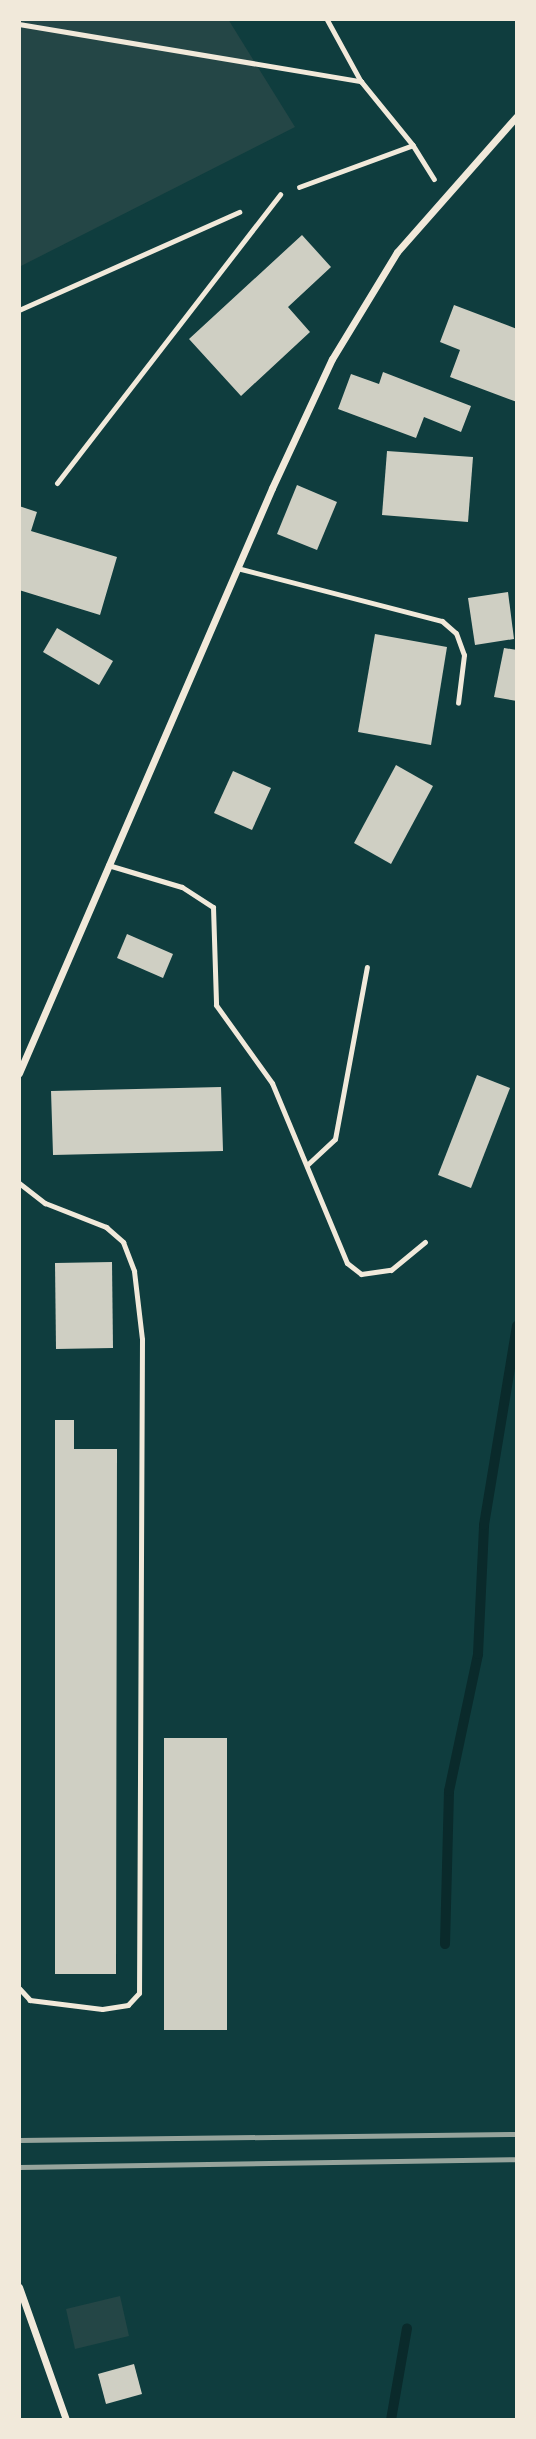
<!DOCTYPE html>
<style>
body{margin:0}
#map{position:relative;width:536px;height:2439px;overflow:hidden;background:#0f3d3e;font-family:Merriweather,serif}
div>[style]{position:absolute}
.green>*{inset:0;background:#244646}
.stream>*{height:10px;margin:-5px;padding:0 5px;transform-origin:5px;border-radius:5px;background:#0a2a2b}
.building>*{inset:0;background:#cfcfc3}
.path>*{height:4.5px;margin:-2.25px;padding:0 2.25px;transform-origin:2.25px;border-radius:2.25px;background:#f1e9da}
.service>*{height:5px;margin:-2.5px;padding:0 2.5px;transform-origin:2.5px;border-radius:2.5px;background:#f1e9da}
.minor>*{height:7px;margin:-3.5px;padding:0 3.5px;transform-origin:3.5px;border-radius:3.5px;background:#f1e9da}
.rail>*{height:5px;margin:-2.5px;padding:0 2.5px;transform-origin:2.5px;border-radius:2.5px;background:#97a49c}
span{translate:-50% -50%;white-space:nowrap;text-align:center;line-height:1.15;-webkit-text-stroke:7px #f1e9da;paint-order:stroke}
.frame{position:absolute;inset:0;border:21px solid #f1e9da;pointer-events:none}
</style>
<div id="map">
<div class="green">
<div style="clip-path:polygon(19px 19px,228px 19px,295px 127px,19px 267px)"></div>
<div style="clip-path:polygon(120px 2296px,129px 2336px,75px 2349px,66px 2309px)"></div>
</div>
<div class="stream">
<div style="left:445px;top:1944px;width:153px;rotate:-88.5deg"></div>
<div style="left:449px;top:1791px;width:140px;rotate:-78deg"></div>
<div style="left:478px;top:1654px;width:129px;rotate:-87.3deg"></div>
<div style="left:484px;top:1525px;width:202px;rotate:-80.6deg"></div>
<div style="left:391px;top:2420px;width:93px;rotate:-80.1deg"></div>
</div>
<div class="building">
<div style="clip-path:polygon(302px 235px,331px 267px,288px 307px,310px 332px,241px 396px,189px 339px)"></div>
<div style="clip-path:polygon(454px 305px,517px 329px,517px 402px,450px 377px,460px 350px,440px 342px)"></div>
<div style="clip-path:polygon(383px 372px,471px 406px,461px 432px,424px 417px,416px 438px,338px 409px,351px 374px,379px 384px)"></div>
<div style="clip-path:polygon(387px 451px,473px 457px,468px 522px,382px 515px)"></div>
<div style="clip-path:polygon(297px 485px,337px 502px,317px 550px,277px 534px)"></div>
<div style="clip-path:polygon(19px 506px,37px 512px,31px 531px,117px 557px,100px 615px,19px 590px)"></div>
<div style="clip-path:polygon(508px 592px,514px 639px,475px 645px,468px 598px)"></div>
<div style="clip-path:polygon(57px 628px,113px 661px,99px 685px,43px 652px)"></div>
<div style="clip-path:polygon(375px 634px,447px 647px,431px 745px,358px 732px)"></div>
<div style="clip-path:polygon(504px 648px,517px 650px,517px 701px,494px 697px)"></div>
<div style="clip-path:polygon(396px 765px,433px 786px,391px 864px,354px 843px)"></div>
<div style="clip-path:polygon(233px 771px,271px 788px,252px 830px,214px 813px)"></div>
<div style="clip-path:polygon(127px 934px,173px 954px,163px 978px,117px 958px)"></div>
<div style="clip-path:polygon(477px 1075px,510px 1088px,471px 1188px,438px 1175px)"></div>
<div style="clip-path:polygon(221px 1087px,223px 1151px,53px 1155px,51px 1091px)"></div>
<div style="clip-path:polygon(112px 1262px,113px 1348px,56px 1349px,55px 1263px)"></div>
<div style="clip-path:polygon(55px 1420px,74px 1420px,74px 1449px,117px 1449px,116px 1974px,55px 1974px)"></div>
<div style="clip-path:polygon(164px 1738px,227px 1738px,227px 2030px,164px 2030px)"></div>
<div style="clip-path:polygon(134px 2364px,142px 2394px,106px 2404px,98px 2374px)"></div>
</div>
<div class="path">
<div style="left:327px;top:19px;width:71px;rotate:61.3deg"></div>
<div style="left:361px;top:81px;width:82px;rotate:50.9deg"></div>
<div style="left:19px;top:24px;width:347px;rotate:9.5deg"></div>
<div style="left:299px;top:187px;width:121px;rotate:-20.2deg"></div>
<div style="left:413px;top:145px;width:40px;rotate:58deg"></div>
<div style="left:19px;top:310px;width:241px;rotate:-24deg"></div>
</div>
<div class="service">
<div style="left:57px;top:483px;width:365px;rotate:-52.3deg"></div>
<div style="left:237px;top:568px;width:212px;rotate:14.5deg"></div>
<div style="left:442px;top:621px;width:18px;rotate:41deg"></div>
<div style="left:456px;top:633px;width:23px;rotate:70deg"></div>
<div style="left:464px;top:655px;width:48px;rotate:97.1deg"></div>
<div style="left:108px;top:865px;width:77px;rotate:16.6deg"></div>
<div style="left:182px;top:887px;width:37px;rotate:33deg"></div>
<div style="left:213px;top:907px;width:98px;rotate:88.2deg"></div>
<div style="left:216px;top:1005px;width:96px;rotate:54.3deg"></div>
<div style="left:272px;top:1083px;width:195px;rotate:67.4deg"></div>
<div style="left:347px;top:1263px;width:18px;rotate:38deg"></div>
<div style="left:361px;top:1274px;width:30px;rotate:-8deg"></div>
<div style="left:391px;top:1270px;width:44px;rotate:-39.5deg"></div>
<div style="left:307px;top:1165px;width:38px;rotate:-43deg"></div>
<div style="left:335px;top:1139px;width:175px;rotate:-79.5deg"></div>
<div style="left:19px;top:1183px;width:33px;rotate:38deg"></div>
<div style="left:45px;top:1203px;width:66px;rotate:21.5deg"></div>
<div style="left:106px;top:1227px;width:23px;rotate:41deg"></div>
<div style="left:123px;top:1242px;width:31px;rotate:69deg"></div>
<div style="left:134px;top:1271px;width:68px;rotate:83.3deg"></div>
<div style="left:142px;top:1339px;width:654px;rotate:90.26deg"></div>
<div style="left:139px;top:1993px;width:16px;rotate:133deg"></div>
<div style="left:128px;top:2005px;width:26px;rotate:171deg"></div>
<div style="left:102px;top:2009px;width:73px;rotate:-172.9deg"></div>
<div style="left:30px;top:2000px;width:16px;rotate:-133deg"></div>
</div>
<div class="minor">
<div style="left:19px;top:1073px;width:637px;rotate:-66.61deg"></div>
<div style="left:272px;top:488px;width:142px;rotate:-65.1deg"></div>
<div style="left:332px;top:359px;width:125px;rotate:-58.7deg"></div>
<div style="left:397px;top:252px;width:181px;rotate:-48.6deg"></div>
<div style="left:19px;top:2287px;width:141px;rotate:70.5deg"></div>
</div>
<div class="rail">
<div style="left:19px;top:2140px;width:498px;rotate:-0.7deg"></div>
<div style="left:19px;top:2167px;width:498px;rotate:-0.9deg"></div>
</div>
<div class="frame"></div>
</div>
